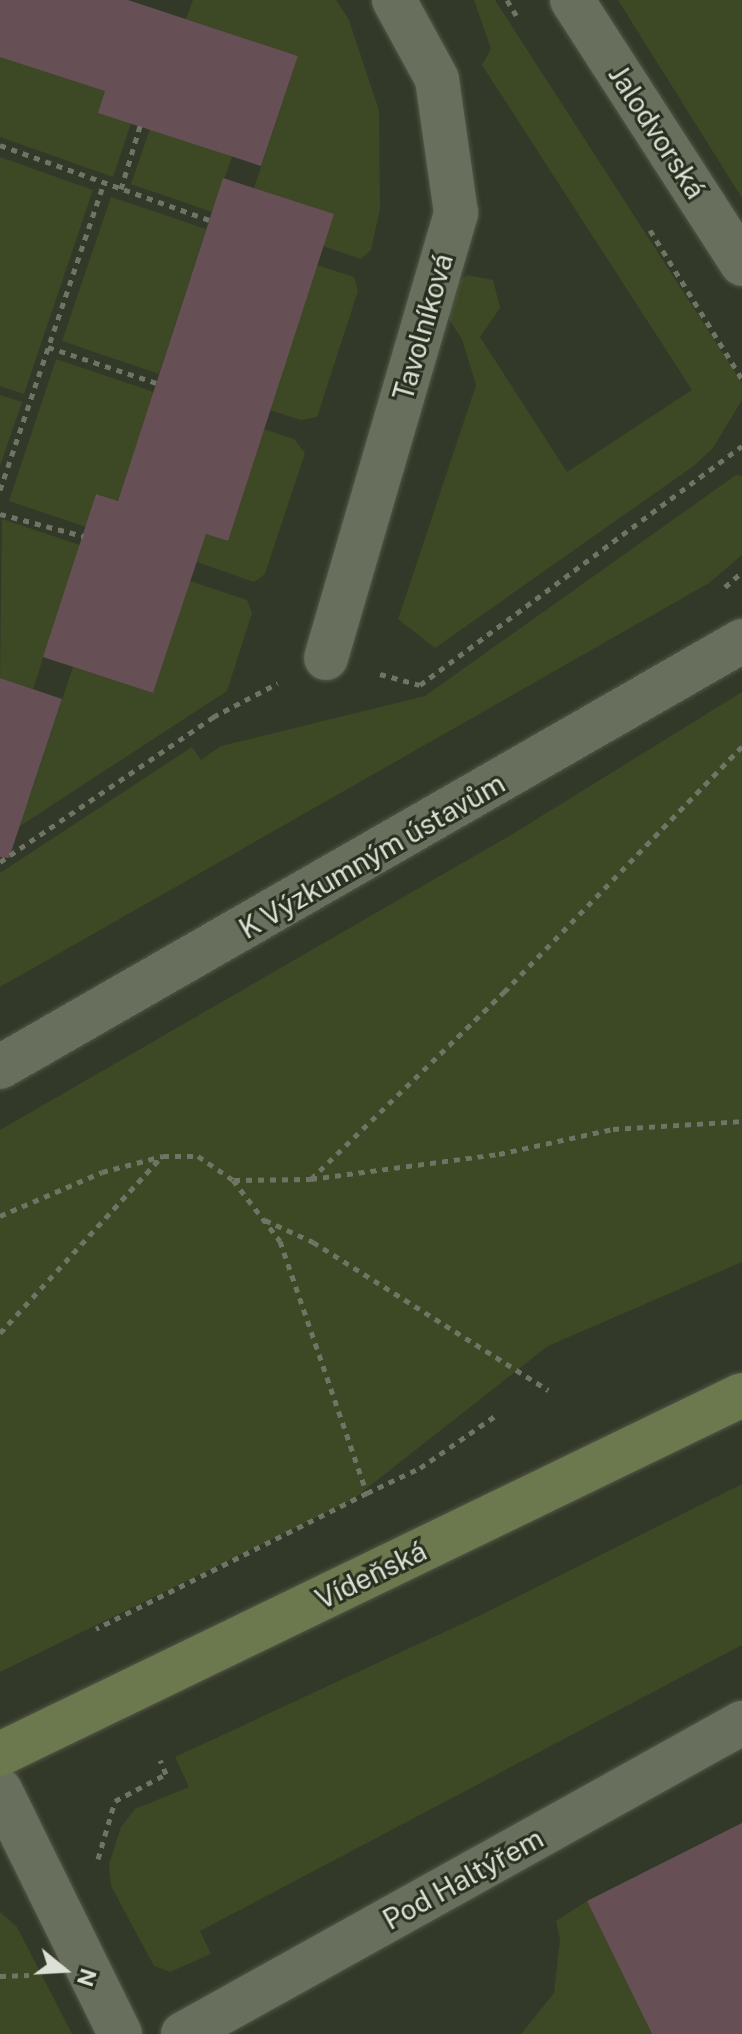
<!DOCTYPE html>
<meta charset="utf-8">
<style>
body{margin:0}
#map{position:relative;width:742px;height:2034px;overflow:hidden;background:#333928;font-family:"Public Sans",sans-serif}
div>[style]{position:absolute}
.green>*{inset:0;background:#3d4824}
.building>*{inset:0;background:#665055}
.path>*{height:5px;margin-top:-2.5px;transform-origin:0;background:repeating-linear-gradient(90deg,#6f7465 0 6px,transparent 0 12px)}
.roads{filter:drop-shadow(0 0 2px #515648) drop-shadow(0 0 2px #515648)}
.minor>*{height:44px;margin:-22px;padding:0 22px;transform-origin:22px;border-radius:22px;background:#696f5d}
.tertiary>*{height:44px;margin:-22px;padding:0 22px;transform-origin:22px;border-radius:22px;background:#696f5d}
.secondary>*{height:44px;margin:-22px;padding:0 22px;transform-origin:22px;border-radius:22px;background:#6c784e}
span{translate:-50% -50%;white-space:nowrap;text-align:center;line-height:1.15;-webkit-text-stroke:6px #292f1f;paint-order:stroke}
.street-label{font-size:28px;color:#dce0d5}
.north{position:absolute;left:24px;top:1930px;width:80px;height:80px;-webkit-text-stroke:6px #292f1f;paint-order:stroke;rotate:108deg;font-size:22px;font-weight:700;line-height:32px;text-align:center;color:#dce0d5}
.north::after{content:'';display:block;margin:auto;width:28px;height:36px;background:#dce0d5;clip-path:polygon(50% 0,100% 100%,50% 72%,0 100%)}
</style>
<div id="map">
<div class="green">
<div style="clip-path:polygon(193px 0,336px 0,349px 20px,379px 110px,380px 209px,371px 250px,361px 259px,323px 246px,333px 214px,254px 188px,298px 56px,186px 19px)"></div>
<div style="clip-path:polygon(474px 0,495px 0,742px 383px,742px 400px,713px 448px,695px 465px,435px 648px,398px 619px,476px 385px,462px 339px,448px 318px,449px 289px,467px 275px,493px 280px,500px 308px,480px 337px,567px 472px,692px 390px,482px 65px,491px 49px)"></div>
<div style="clip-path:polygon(618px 0,742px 0,742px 198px)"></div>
<div style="clip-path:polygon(0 52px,105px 91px,131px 123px,113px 177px,0 137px)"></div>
<div style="clip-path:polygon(150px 129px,236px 146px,212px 212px,131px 184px)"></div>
<div style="clip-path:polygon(0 157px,93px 190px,24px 394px,0 386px)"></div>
<div style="clip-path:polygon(111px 197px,206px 229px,159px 374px,62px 341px)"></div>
<div style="clip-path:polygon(317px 265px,354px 277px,358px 291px,317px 417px,301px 420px,270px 410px)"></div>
<div style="clip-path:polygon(56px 359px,154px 392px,118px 501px,97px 494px,86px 527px,9px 501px)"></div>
<div style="clip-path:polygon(0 395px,22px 402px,0 466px)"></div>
<div style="clip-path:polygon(264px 429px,294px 439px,305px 453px,265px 574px,254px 582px,197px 562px,206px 534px,227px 541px)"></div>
<div style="clip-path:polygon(736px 475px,742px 476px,742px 555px,709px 583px,0 987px,0 873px,192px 747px,201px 760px,221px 746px,425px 696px)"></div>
<div style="clip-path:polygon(2px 519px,80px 545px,33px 689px,0 678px)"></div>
<div style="clip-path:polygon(190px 581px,247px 600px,252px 613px,227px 691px,0 839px,29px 799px,73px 667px,153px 693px)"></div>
<div style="clip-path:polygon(742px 692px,742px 1262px,548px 1346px,352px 1500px,0 1672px,0 1130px,511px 835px)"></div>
<div style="clip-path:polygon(742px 1484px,742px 1645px,200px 1931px,211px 1954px,170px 1972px,154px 1966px,111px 1886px,109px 1864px,121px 1827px,135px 1809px,189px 1787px,175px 1757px,481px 1615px)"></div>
<div style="clip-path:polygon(587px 1901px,652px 2034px,521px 2034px,554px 1993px,560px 1939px,556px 1921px)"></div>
<div style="clip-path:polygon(0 1912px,17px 1927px,72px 2034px,0 2034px)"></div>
</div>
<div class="building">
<div style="clip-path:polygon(0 0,128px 0,298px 56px,261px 166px,98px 113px,105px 91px,0 57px)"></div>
<div style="clip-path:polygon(223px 178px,334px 214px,228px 541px,206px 534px,153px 693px,43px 657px,96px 494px,118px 501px)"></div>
<div style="clip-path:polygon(0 678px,62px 699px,9px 858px,0 857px)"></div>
<div style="clip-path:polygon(742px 1823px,742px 2034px,652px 2034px,587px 1901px)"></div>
</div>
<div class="path">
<div style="left:507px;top:0;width:21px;rotate:59deg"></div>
<div style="left:0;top:145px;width:222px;rotate:19.7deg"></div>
<div style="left:121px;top:189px;width:66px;rotate:-73.2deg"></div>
<div style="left:650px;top:230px;width:175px;rotate:58.3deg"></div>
<div style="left:48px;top:347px;width:114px;rotate:18.4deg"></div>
<div style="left:0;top:490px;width:324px;rotate:-71.3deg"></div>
<div style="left:0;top:514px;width:86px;rotate:14.8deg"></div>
<div style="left:725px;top:587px;width:23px;rotate:-41deg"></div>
<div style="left:380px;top:674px;width:41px;rotate:15.4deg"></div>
<div style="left:420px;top:685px;width:401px;rotate:-36.6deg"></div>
<div style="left:0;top:862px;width:258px;rotate:-34.2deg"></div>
<div style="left:213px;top:717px;width:73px;rotate:-27.6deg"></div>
<div style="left:311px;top:1179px;width:269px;rotate:-44.1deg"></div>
<div style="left:504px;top:992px;width:342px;rotate:-45.9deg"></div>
<div style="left:234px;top:1180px;width:77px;rotate:-0.7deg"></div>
<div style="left:311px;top:1179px;width:190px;rotate:-7.6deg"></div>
<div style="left:499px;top:1154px;width:117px;rotate:-12.4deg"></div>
<div style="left:613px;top:1129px;width:129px;rotate:-3.5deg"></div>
<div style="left:0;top:1216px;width:111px;rotate:-23.3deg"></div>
<div style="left:102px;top:1172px;width:63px;rotate:-14.7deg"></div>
<div style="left:163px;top:1156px;width:35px"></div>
<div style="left:198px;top:1156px;width:42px;rotate:34.4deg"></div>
<div style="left:233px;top:1180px;width:77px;rotate:52.4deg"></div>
<div style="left:280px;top:1241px;width:267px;rotate:71deg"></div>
<div style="left:367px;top:1493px;width:303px;rotate:153.4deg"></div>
<div style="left:265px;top:1220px;width:53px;rotate:24.6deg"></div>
<div style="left:313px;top:1242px;width:278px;rotate:32.2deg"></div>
<div style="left:0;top:1333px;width:240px;rotate:-47.5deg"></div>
<div style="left:367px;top:1493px;width:59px;rotate:-25.3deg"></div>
<div style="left:420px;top:1468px;width:95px;rotate:-34.7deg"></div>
<div style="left:98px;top:1859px;width:60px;rotate:-73.7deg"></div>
<div style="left:115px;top:1801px;width:58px;rotate:-27.9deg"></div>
<div style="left:166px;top:1774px;width:15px;rotate:-113deg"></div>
<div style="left:0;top:1976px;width:29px;rotate:-2deg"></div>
</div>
<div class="roads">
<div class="minor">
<div style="left:326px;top:658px;width:464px;rotate:-73.7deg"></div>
<div style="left:456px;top:213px;width:135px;rotate:-98.1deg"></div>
<div style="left:437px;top:79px;width:90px;rotate:-118.6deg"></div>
<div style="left:0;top:1067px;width:856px;rotate:-29.86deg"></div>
<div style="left:0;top:1790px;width:272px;rotate:63.8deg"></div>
<div style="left:183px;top:2034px;width:640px;rotate:-29.09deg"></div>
</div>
<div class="tertiary">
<div style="left:572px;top:0;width:314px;rotate:57.2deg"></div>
</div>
<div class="secondary">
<div style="left:0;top:1754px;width:824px;rotate:-25.82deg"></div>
</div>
</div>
<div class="street-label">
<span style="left:657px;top:132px;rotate:57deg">Jalodvorská</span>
<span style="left:423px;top:327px;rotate:-74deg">Tavolníková</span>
<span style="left:372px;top:856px;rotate:-30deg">K Výzkumným ústavům</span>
<span style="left:371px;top:1575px;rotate:-26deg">Vídeňská</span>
<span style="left:463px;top:1879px;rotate:-29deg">Pod Haltýřem</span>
</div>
<div class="north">N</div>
</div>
